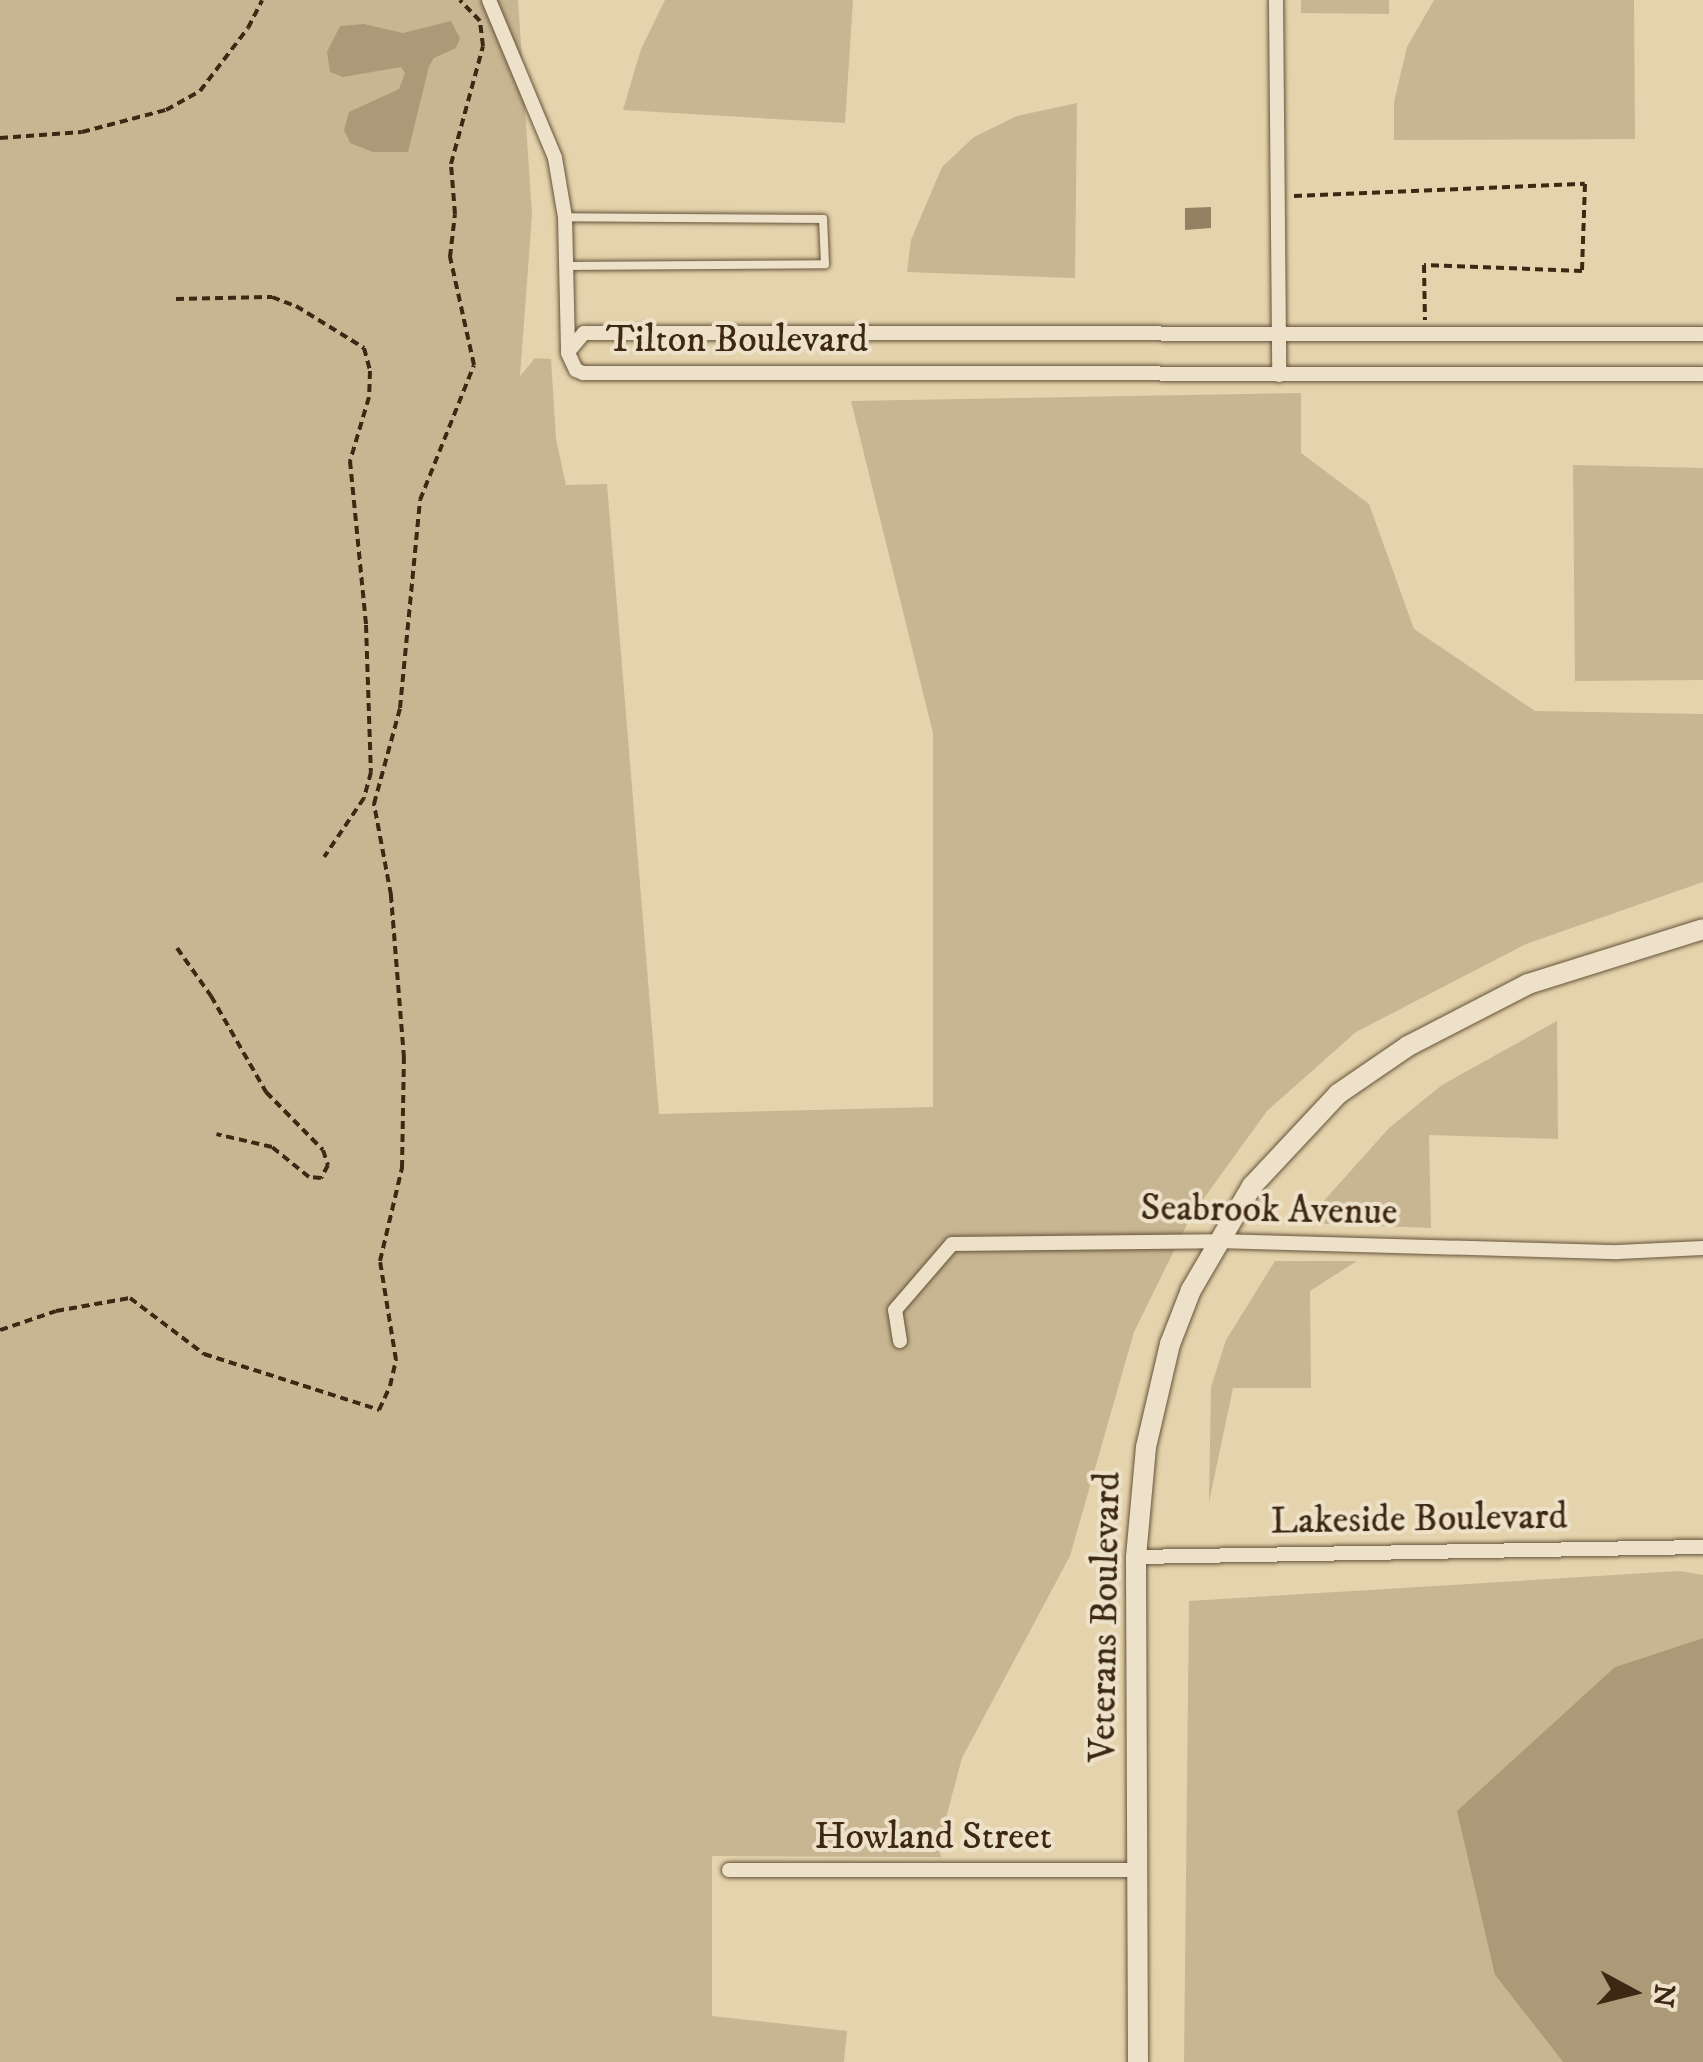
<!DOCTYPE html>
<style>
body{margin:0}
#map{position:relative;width:1703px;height:2062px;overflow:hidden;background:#e4d3ac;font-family:"IM FELL DW Pica",serif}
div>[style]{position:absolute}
.green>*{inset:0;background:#c8b692}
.water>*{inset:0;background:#ab9978}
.building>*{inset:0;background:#948163}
.path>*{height:4px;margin-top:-2px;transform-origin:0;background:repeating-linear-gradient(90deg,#3d2814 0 8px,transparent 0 13px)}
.roads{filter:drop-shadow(0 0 2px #67533a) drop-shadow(0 0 2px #67533a)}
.lane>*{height:8px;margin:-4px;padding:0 4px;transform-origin:4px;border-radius:4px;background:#ede2c9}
.street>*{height:14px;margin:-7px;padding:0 7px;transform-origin:7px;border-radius:7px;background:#ede2c9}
.secondary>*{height:20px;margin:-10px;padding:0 10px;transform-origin:10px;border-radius:10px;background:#ede2c9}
span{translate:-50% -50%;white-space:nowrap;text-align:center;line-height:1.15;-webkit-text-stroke:8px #ede2c9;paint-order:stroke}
.street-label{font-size:38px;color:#3d2814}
.north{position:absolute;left:1583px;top:1942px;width:100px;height:100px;-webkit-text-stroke:8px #ede2c9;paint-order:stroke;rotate:97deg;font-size:28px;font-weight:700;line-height:40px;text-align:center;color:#3d2814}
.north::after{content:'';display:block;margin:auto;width:35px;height:45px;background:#3d2814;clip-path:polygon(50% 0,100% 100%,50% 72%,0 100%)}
</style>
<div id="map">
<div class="green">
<div style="clip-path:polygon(0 0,518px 0,532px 215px,520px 376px,535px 358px,551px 359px,556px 439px,566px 485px,607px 484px,659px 1114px,933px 1107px,933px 733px,851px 401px,1301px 393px,1301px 453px,1369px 504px,1414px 629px,1535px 711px,1703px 714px,1703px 882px,1526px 944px,1356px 1032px,1267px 1111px,1191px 1216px,1134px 1332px,1070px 1556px,962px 1758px,939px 1844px,941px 1857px,712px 1856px,712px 2016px,847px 2031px,844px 2062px,0 2062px)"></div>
<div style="clip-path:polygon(665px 0,853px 0,845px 123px,623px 110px,641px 49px)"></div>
<div style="clip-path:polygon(1301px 0,1389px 0,1389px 14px,1301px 13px)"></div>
<div style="clip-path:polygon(1434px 0,1634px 0,1635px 139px,1394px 140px,1394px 102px,1407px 47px)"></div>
<div style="clip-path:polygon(1077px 103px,1075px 278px,907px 272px,911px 240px,942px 167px,974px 137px,1017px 116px)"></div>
<div style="clip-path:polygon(1573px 465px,1703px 468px,1703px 680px,1575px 681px)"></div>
<div style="clip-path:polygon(1557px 1021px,1558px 1139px,1429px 1135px,1431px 1228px,1304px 1223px,1389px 1128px,1442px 1085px)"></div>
<div style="clip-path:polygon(1275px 1261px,1357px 1261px,1310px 1291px,1311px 1388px,1233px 1388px,1209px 1502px,1211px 1387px,1226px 1340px)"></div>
<div style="clip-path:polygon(1680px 1571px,1703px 1575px,1703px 1638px,1615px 1667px,1495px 1975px,1563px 2062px,1184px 2062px,1189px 1601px)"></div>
</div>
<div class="water">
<div style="clip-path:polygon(451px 21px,460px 38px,456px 48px,434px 58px,429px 66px,408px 152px,373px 152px,350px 143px,344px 130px,349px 112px,399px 89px,405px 73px,401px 67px,343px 77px,330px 72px,327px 52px,340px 26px,364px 24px,403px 33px)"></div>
<div style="clip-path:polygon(1703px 1638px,1703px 2062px,1563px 2062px,1495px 1975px,1457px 1811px,1615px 1667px)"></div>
</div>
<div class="building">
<div style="clip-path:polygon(1211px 207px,1211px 228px,1185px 230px,1185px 208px)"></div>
</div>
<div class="path">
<div style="left:0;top:138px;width:82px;rotate:-4.2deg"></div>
<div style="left:82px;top:132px;width:87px;rotate:-14.7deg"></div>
<div style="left:166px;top:110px;width:39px;rotate:-29deg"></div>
<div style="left:200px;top:91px;width:79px;rotate:-52.7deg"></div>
<div style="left:248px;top:28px;width:31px;rotate:-63deg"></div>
<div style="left:1294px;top:196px;width:291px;rotate:-2.4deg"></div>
<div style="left:1585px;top:184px;width:87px;rotate:92deg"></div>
<div style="left:1582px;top:271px;width:158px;rotate:-177.8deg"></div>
<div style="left:1424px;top:265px;width:55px;rotate:89deg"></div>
<div style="left:176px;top:299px;width:96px;rotate:-1.2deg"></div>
<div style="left:272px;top:297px;width:26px;rotate:21deg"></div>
<div style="left:296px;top:306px;width:80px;rotate:31.7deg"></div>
<div style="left:364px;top:348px;width:24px;rotate:75deg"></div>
<div style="left:370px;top:371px;width:26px;rotate:92deg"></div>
<div style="left:369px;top:397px;width:67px;rotate:106.5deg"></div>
<div style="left:350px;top:461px;width:165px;rotate:84.4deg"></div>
<div style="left:366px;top:625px;width:147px;rotate:88.1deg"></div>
<div style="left:371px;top:772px;width:27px;rotate:105deg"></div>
<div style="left:364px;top:798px;width:71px;rotate:124.1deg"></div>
<div style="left:177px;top:948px;width:59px;rotate:54.7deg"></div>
<div style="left:211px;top:996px;width:111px;rotate:60.2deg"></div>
<div style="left:266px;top:1092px;width:81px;rotate:45.5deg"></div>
<div style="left:323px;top:1150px;width:16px;rotate:72deg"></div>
<div style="left:328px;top:1165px;width:15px;rotate:118deg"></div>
<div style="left:321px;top:1178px;width:12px;rotate:-175deg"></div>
<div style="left:309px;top:1177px;width:48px;rotate:-141deg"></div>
<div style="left:272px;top:1147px;width:57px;rotate:-166.9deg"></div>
<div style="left:0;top:1330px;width:59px;rotate:-18.7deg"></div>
<div style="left:56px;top:1311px;width:75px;rotate:-10deg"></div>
<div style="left:130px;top:1298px;width:93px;rotate:37.1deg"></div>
<div style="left:204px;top:1354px;width:184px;rotate:17.7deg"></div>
<div style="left:379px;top:1410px;width:26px;rotate:-65deg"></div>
<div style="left:390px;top:1386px;width:27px;rotate:-77deg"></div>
<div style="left:396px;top:1360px;width:100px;rotate:-99.2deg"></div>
<div style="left:380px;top:1261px;width:96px;rotate:-76.7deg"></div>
<div style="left:402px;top:1168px;width:110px;rotate:-89deg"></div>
<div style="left:404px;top:1058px;width:164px;rotate:-94.6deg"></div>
<div style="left:391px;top:895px;width:93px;rotate:-100.6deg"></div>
<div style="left:374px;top:804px;width:99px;rotate:-74.8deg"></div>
<div style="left:400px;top:708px;width:209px;rotate:-84.5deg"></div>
<div style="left:420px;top:500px;width:145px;rotate:-68.2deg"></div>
<div style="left:474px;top:365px;width:111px;rotate:-102.5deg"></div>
<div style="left:450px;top:257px;width:43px;rotate:-83.4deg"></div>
<div style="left:455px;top:214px;width:50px;rotate:-94.6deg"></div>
<div style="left:451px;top:164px;width:122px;rotate:-74.8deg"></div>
<div style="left:483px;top:46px;width:25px;rotate:-97deg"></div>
<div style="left:480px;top:21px;width:29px;rotate:-134deg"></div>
</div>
<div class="roads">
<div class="lane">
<div style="left:564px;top:266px;width:261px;rotate:-0.4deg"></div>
<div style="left:825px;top:264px;width:45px;rotate:-92.5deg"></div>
<div style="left:823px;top:219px;width:258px;rotate:-179.6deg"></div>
</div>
<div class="street">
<div style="left:489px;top:0;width:171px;rotate:67.3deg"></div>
<div style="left:555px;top:158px;width:60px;rotate:80.4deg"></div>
<div style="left:565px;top:217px;width:136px;rotate:88.7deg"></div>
<div style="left:568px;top:353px;width:19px;rotate:65deg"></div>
<div style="left:576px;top:370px;width:8px;rotate:23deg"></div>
<div style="left:583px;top:373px;width:1120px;rotate:0.05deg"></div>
<div style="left:1276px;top:0;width:375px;rotate:89.5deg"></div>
<div style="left:568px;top:352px;width:25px;rotate:-50deg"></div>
<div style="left:584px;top:333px;width:1119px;rotate:0.05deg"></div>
<div style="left:900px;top:1341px;width:31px;rotate:-99deg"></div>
<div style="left:895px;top:1310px;width:87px;rotate:-49.2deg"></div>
<div style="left:952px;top:1244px;width:265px;rotate:-0.6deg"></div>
<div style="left:1217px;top:1241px;width:401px;rotate:1.6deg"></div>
<div style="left:1618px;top:1252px;width:85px;rotate:-2.7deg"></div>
<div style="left:1136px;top:1557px;width:567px;rotate:-1.01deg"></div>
<div style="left:729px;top:1870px;width:409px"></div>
</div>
<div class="secondary">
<div style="left:1138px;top:2062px;width:505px;rotate:-90.23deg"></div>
<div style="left:1136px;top:1557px;width:110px;rotate:-84.8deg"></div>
<div style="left:1146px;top:1447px;width:106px;rotate:-76.9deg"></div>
<div style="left:1170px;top:1344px;width:58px;rotate:-68.7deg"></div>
<div style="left:1191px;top:1290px;width:121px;rotate:-59.6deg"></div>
<div style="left:1252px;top:1186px;width:126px;rotate:-46.9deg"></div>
<div style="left:1338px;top:1094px;width:85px;rotate:-34.4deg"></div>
<div style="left:1408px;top:1046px;width:135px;rotate:-27.3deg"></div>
<div style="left:1528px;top:984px;width:183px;rotate:-17.4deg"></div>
</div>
</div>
<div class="street-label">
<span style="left:737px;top:341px">Tilton Boulevard</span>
<span style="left:1269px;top:1211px;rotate:1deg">Seabrook Avenue</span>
<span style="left:1419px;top:1520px;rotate:-1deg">Lakeside Boulevard</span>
<span style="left:1106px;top:1617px;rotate:-89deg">Veterans Boulevard</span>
<span style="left:933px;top:1838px">Howland Street</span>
</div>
<div class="north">N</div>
</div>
